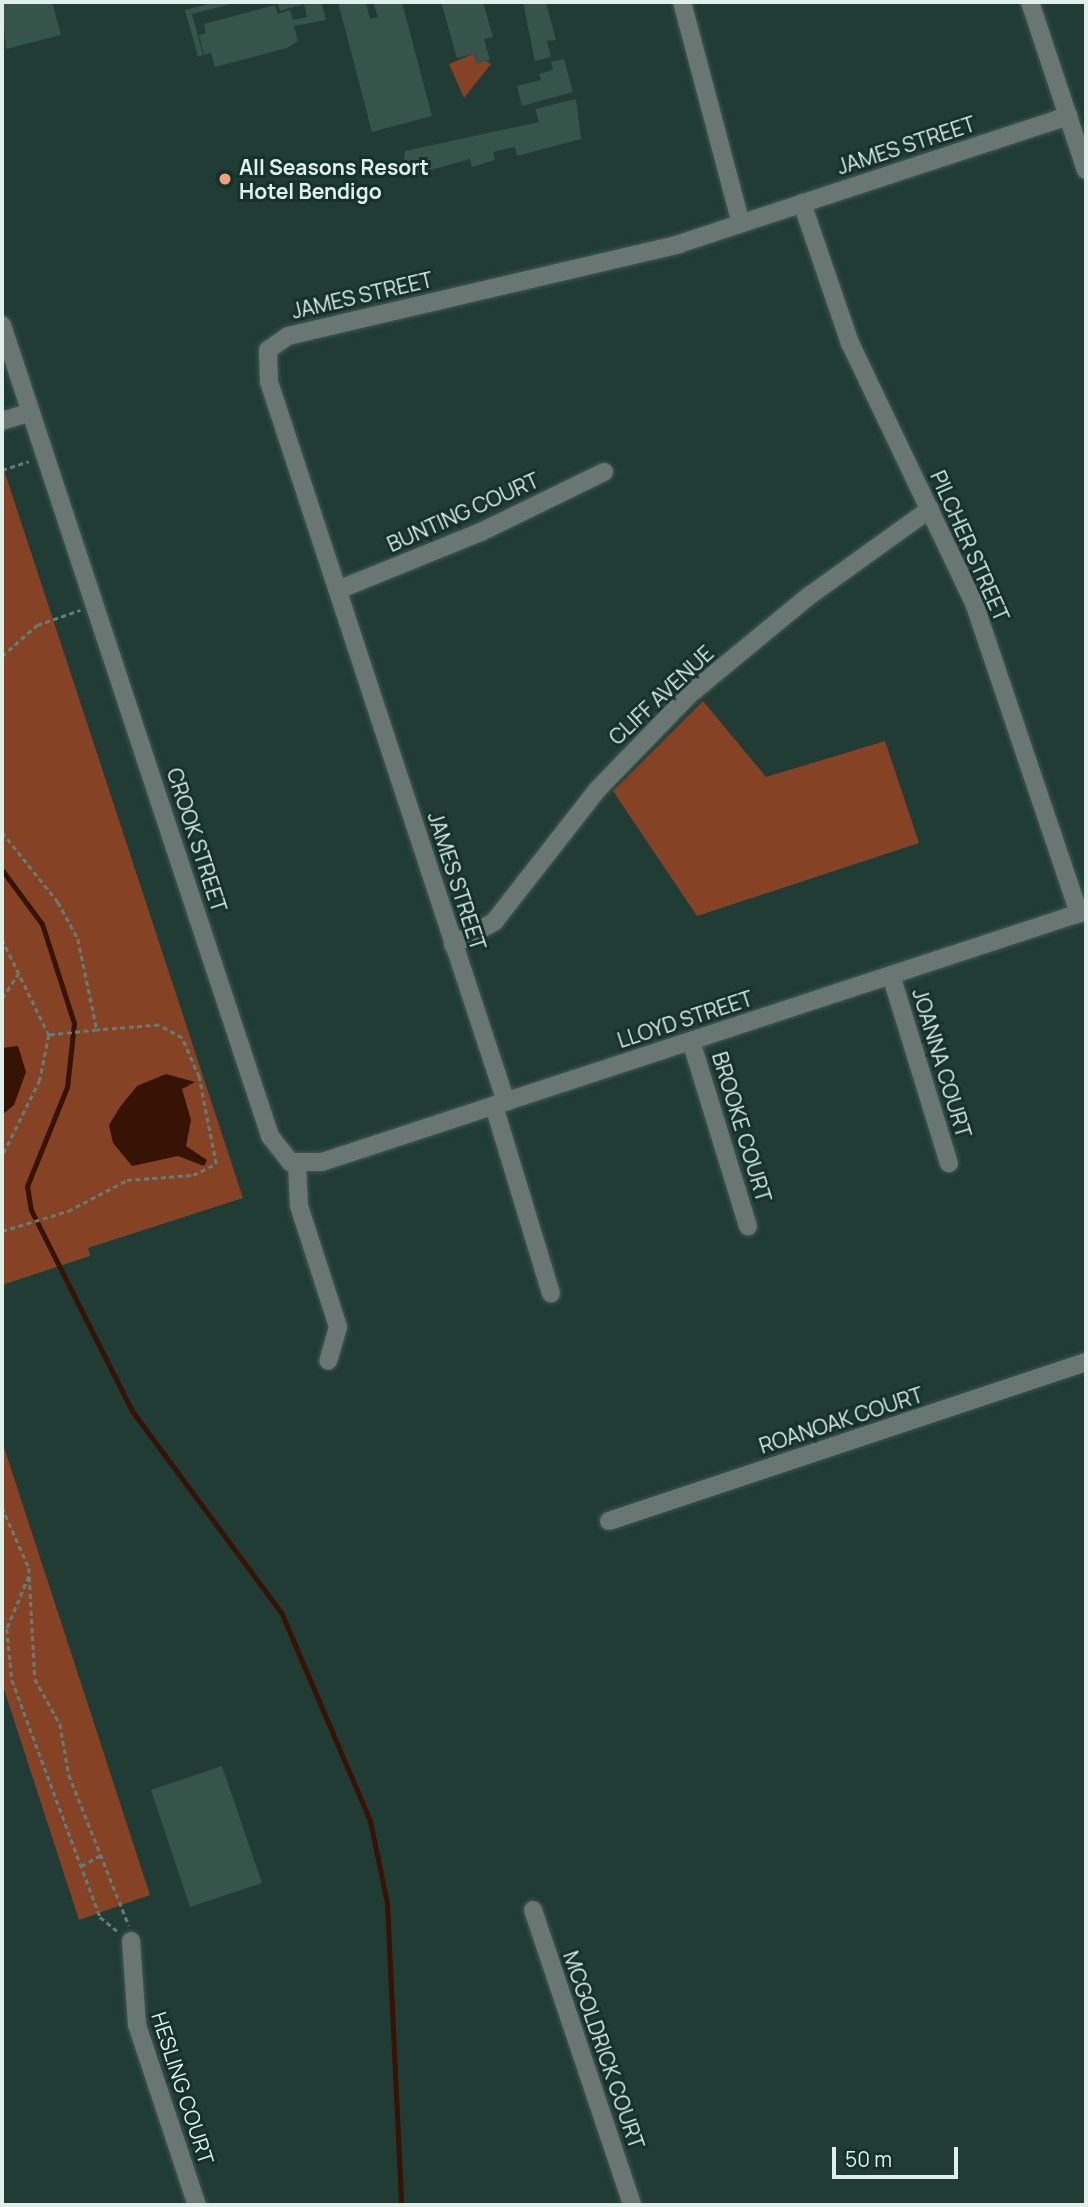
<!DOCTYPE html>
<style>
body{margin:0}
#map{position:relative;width:1088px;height:2207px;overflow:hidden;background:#203c34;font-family:Manrope,sans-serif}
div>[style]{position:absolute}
.green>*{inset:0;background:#854224}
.water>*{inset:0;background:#361304}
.stream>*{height:5px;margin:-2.5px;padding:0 2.5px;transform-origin:2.5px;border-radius:2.5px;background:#361304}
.building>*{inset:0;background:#37544b}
.path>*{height:2.5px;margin-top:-1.25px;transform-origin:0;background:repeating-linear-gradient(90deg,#657d76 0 5px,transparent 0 8.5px)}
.roads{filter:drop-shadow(0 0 2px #3f5951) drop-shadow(0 0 2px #3f5951)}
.street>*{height:18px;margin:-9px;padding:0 9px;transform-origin:9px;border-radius:9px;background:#697672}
.dots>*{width:19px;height:19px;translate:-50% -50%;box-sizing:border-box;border:4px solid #15322a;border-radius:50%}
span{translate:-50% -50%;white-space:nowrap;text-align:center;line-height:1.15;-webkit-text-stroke:6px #15322a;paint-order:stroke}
.street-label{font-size:21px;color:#dfefea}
.poi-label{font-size:21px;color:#dfefea;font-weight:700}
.left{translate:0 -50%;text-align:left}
.frame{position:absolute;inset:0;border:4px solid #dfefea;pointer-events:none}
.scale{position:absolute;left:832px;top:2147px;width:126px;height:32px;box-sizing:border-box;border:4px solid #dfefea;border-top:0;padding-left:9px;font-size:21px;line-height:24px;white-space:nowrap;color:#dfefea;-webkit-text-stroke:5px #15322a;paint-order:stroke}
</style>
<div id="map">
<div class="green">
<div style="clip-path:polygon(473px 54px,491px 64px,464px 98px,449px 64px)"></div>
<div style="clip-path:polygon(2px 464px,243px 1198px,88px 1248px,90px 1256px,2px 1285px)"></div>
<div style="clip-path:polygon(703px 701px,766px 777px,885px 741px,919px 843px,697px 916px,613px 791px)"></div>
<div style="clip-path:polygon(2px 1441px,150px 1895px,79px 1920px,2px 1683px)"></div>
</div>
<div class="water">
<div style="clip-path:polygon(18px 1046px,26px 1072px,14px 1105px,2px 1115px,2px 1048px)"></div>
<div style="clip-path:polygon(166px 1074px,195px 1082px,182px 1089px,191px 1120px,186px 1146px,207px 1160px,204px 1166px,178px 1156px,132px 1166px,113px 1143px,109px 1125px,120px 1107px,137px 1086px)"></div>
</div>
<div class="stream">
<div style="left:2px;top:870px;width:67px;rotate:53.5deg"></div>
<div style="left:42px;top:924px;width:104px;rotate:72.1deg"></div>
<div style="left:74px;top:1023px;width:64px;rotate:96.2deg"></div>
<div style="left:67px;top:1087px;width:107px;rotate:112deg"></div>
<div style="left:27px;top:1186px;width:24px;rotate:81deg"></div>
<div style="left:31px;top:1210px;width:225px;rotate:63.3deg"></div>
<div style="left:132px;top:1411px;width:250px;rotate:53.5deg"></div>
<div style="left:281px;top:1612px;width:227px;rotate:66.9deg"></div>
<div style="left:370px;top:1821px;width:84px;rotate:78.3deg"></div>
<div style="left:387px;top:1903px;width:302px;rotate:87.3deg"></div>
</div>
<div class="building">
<div style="clip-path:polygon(2px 2px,52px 2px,61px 35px,6px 49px)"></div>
<div style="clip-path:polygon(216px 2px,235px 3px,192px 14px,203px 55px,198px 57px,185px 10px)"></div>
<div style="clip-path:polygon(277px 2px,321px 2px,326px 20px,294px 26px,298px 41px,287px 48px,215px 67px,211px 53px,204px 55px,199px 35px,206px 33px,204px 24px,275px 5px,278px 14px,290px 10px,293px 20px,307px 17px,304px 4px,280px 11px)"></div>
<div style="clip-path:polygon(338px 2px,366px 2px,370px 19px,378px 17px,373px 2px,402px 2px,432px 116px,372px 132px)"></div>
<div style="clip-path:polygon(441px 2px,483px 2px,493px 37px,484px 39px,490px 60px,476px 64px,473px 54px,457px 58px)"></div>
<div style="clip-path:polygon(523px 2px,546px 2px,556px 40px,547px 41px,551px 57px,535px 61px)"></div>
<div style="clip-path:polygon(564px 59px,573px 92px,522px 106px,517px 86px,541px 80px,539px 74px,553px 70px,551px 62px)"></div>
<div style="clip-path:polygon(576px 99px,581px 139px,517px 156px,515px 147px,493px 152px,495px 160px,472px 167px,470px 159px,402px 178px,405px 151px,539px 122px,535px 109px)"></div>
<div style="clip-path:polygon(222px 1766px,262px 1883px,190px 1907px,151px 1790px)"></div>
</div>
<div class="path">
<div style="left:2px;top:470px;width:28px;rotate:-18deg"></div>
<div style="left:2px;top:656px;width:47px;rotate:-41.5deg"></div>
<div style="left:37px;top:625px;width:46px;rotate:-19.2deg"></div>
<div style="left:2px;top:832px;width:90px;rotate:51.3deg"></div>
<div style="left:58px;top:902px;width:42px;rotate:61.6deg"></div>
<div style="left:78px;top:939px;width:93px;rotate:78.2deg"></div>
<div style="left:97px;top:1030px;width:48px;rotate:174.1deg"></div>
<div style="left:49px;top:1035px;width:46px;rotate:101.3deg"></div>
<div style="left:40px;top:1080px;width:86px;rotate:116.3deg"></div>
<div style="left:2px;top:939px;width:107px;rotate:63.9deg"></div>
<div style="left:2px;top:998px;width:29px;rotate:-56deg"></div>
<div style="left:2px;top:1231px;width:69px;rotate:-16.9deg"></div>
<div style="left:68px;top:1211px;width:67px;rotate:-27.7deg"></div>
<div style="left:127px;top:1180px;width:66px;rotate:-4.3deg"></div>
<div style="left:193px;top:1175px;width:25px;rotate:-26deg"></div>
<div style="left:216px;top:1164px;width:89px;rotate:-101.1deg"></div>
<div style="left:199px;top:1077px;width:43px;rotate:-113.6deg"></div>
<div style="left:182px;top:1038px;width:26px;rotate:-151deg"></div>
<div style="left:159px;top:1025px;width:62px;rotate:175.4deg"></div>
<div style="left:2px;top:1507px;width:67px;rotate:66.1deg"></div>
<div style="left:29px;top:1568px;width:111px;rotate:86.9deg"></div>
<div style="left:35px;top:1679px;width:51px;rotate:60.9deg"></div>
<div style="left:60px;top:1724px;width:52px;rotate:80deg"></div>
<div style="left:69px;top:1775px;width:162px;rotate:68.3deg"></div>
<div style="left:29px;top:1576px;width:57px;rotate:112.5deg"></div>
<div style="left:7px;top:1629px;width:51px;rotate:84.4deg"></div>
<div style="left:12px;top:1680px;width:253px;rotate:69.6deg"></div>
<div style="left:100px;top:1917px;width:22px;rotate:39deg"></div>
<div style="left:81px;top:1866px;width:25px;rotate:-29deg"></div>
</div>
<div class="roads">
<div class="street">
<div style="left:682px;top:2px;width:229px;rotate:75.1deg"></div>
<div style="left:1030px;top:2px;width:177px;rotate:71.6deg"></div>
<div style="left:802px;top:203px;width:148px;rotate:71.1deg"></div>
<div style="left:850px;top:343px;width:288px;rotate:64.5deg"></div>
<div style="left:974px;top:603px;width:328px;rotate:71.3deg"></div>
<div style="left:2px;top:325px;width:854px;rotate:71.71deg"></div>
<div style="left:270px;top:1136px;width:33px;rotate:52deg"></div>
<div style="left:290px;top:1162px;width:32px"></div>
<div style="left:322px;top:1162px;width:804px;rotate:-18.19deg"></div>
<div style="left:2px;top:421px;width:30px;rotate:-17deg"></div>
<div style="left:338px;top:590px;width:154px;rotate:-22.1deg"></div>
<div style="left:481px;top:532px;width:137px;rotate:-26deg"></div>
<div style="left:453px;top:945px;width:47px;rotate:-29.3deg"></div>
<div style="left:494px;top:922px;width:167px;rotate:-52deg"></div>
<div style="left:597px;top:790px;width:134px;rotate:-45.9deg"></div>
<div style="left:690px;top:694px;width:154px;rotate:-39.5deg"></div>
<div style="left:809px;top:596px;width:149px;rotate:-35.7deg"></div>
<div style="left:891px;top:975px;width:197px;rotate:72.9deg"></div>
<div style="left:691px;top:1041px;width:194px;rotate:72.9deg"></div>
<div style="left:506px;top:1102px;width:758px;rotate:-108.22deg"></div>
<div style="left:269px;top:382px;width:32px;rotate:-92deg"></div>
<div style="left:268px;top:350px;width:24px;rotate:-35deg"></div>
<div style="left:288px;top:336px;width:402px;rotate:-13.2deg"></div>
<div style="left:679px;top:244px;width:410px;rotate:-18.2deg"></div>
<div style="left:494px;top:1106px;width:196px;rotate:73.1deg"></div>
<div style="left:297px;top:1164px;width:42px;rotate:87.3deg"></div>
<div style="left:299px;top:1206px;width:127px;rotate:72.1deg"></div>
<div style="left:338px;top:1327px;width:35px;rotate:106deg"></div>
<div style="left:609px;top:1521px;width:503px;rotate:-18.43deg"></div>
<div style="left:533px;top:1910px;width:311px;rotate:71.4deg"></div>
<div style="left:131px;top:1941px;width:84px;rotate:85.9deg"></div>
<div style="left:137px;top:2025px;width:190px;rotate:71.6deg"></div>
</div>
</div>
<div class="dots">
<div style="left:225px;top:179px;background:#f2a07e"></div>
</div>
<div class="street-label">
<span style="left:906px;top:145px;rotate:-18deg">JAMES STREET</span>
<span style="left:362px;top:295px;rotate:-13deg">JAMES STREET</span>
<span style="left:463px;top:512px;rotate:-24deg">BUNTING COURT</span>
<span style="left:970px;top:546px;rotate:66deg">PILCHER STREET</span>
<span style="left:661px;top:695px;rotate:-43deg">CLIFF AVENUE</span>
<span style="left:197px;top:840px;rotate:72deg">CROOK STREET</span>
<span style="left:457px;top:881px;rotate:72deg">JAMES STREET</span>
<span style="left:685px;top:1019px;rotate:-18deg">LLOYD STREET</span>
<span style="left:942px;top:1063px;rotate:73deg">JOANNA COURT</span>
<span style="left:742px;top:1127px;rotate:73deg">BROOKE COURT</span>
<span style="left:841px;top:1420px;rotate:-18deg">ROANOAK COURT</span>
<span style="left:604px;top:2050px;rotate:71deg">MCGOLDRICK COURT</span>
<span style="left:183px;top:2088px;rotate:72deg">HESLING COURT</span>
</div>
<div class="poi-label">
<span class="left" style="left:239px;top:179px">All Seasons Resort<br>Hotel Bendigo</span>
</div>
<div class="frame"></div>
<div class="scale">50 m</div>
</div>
